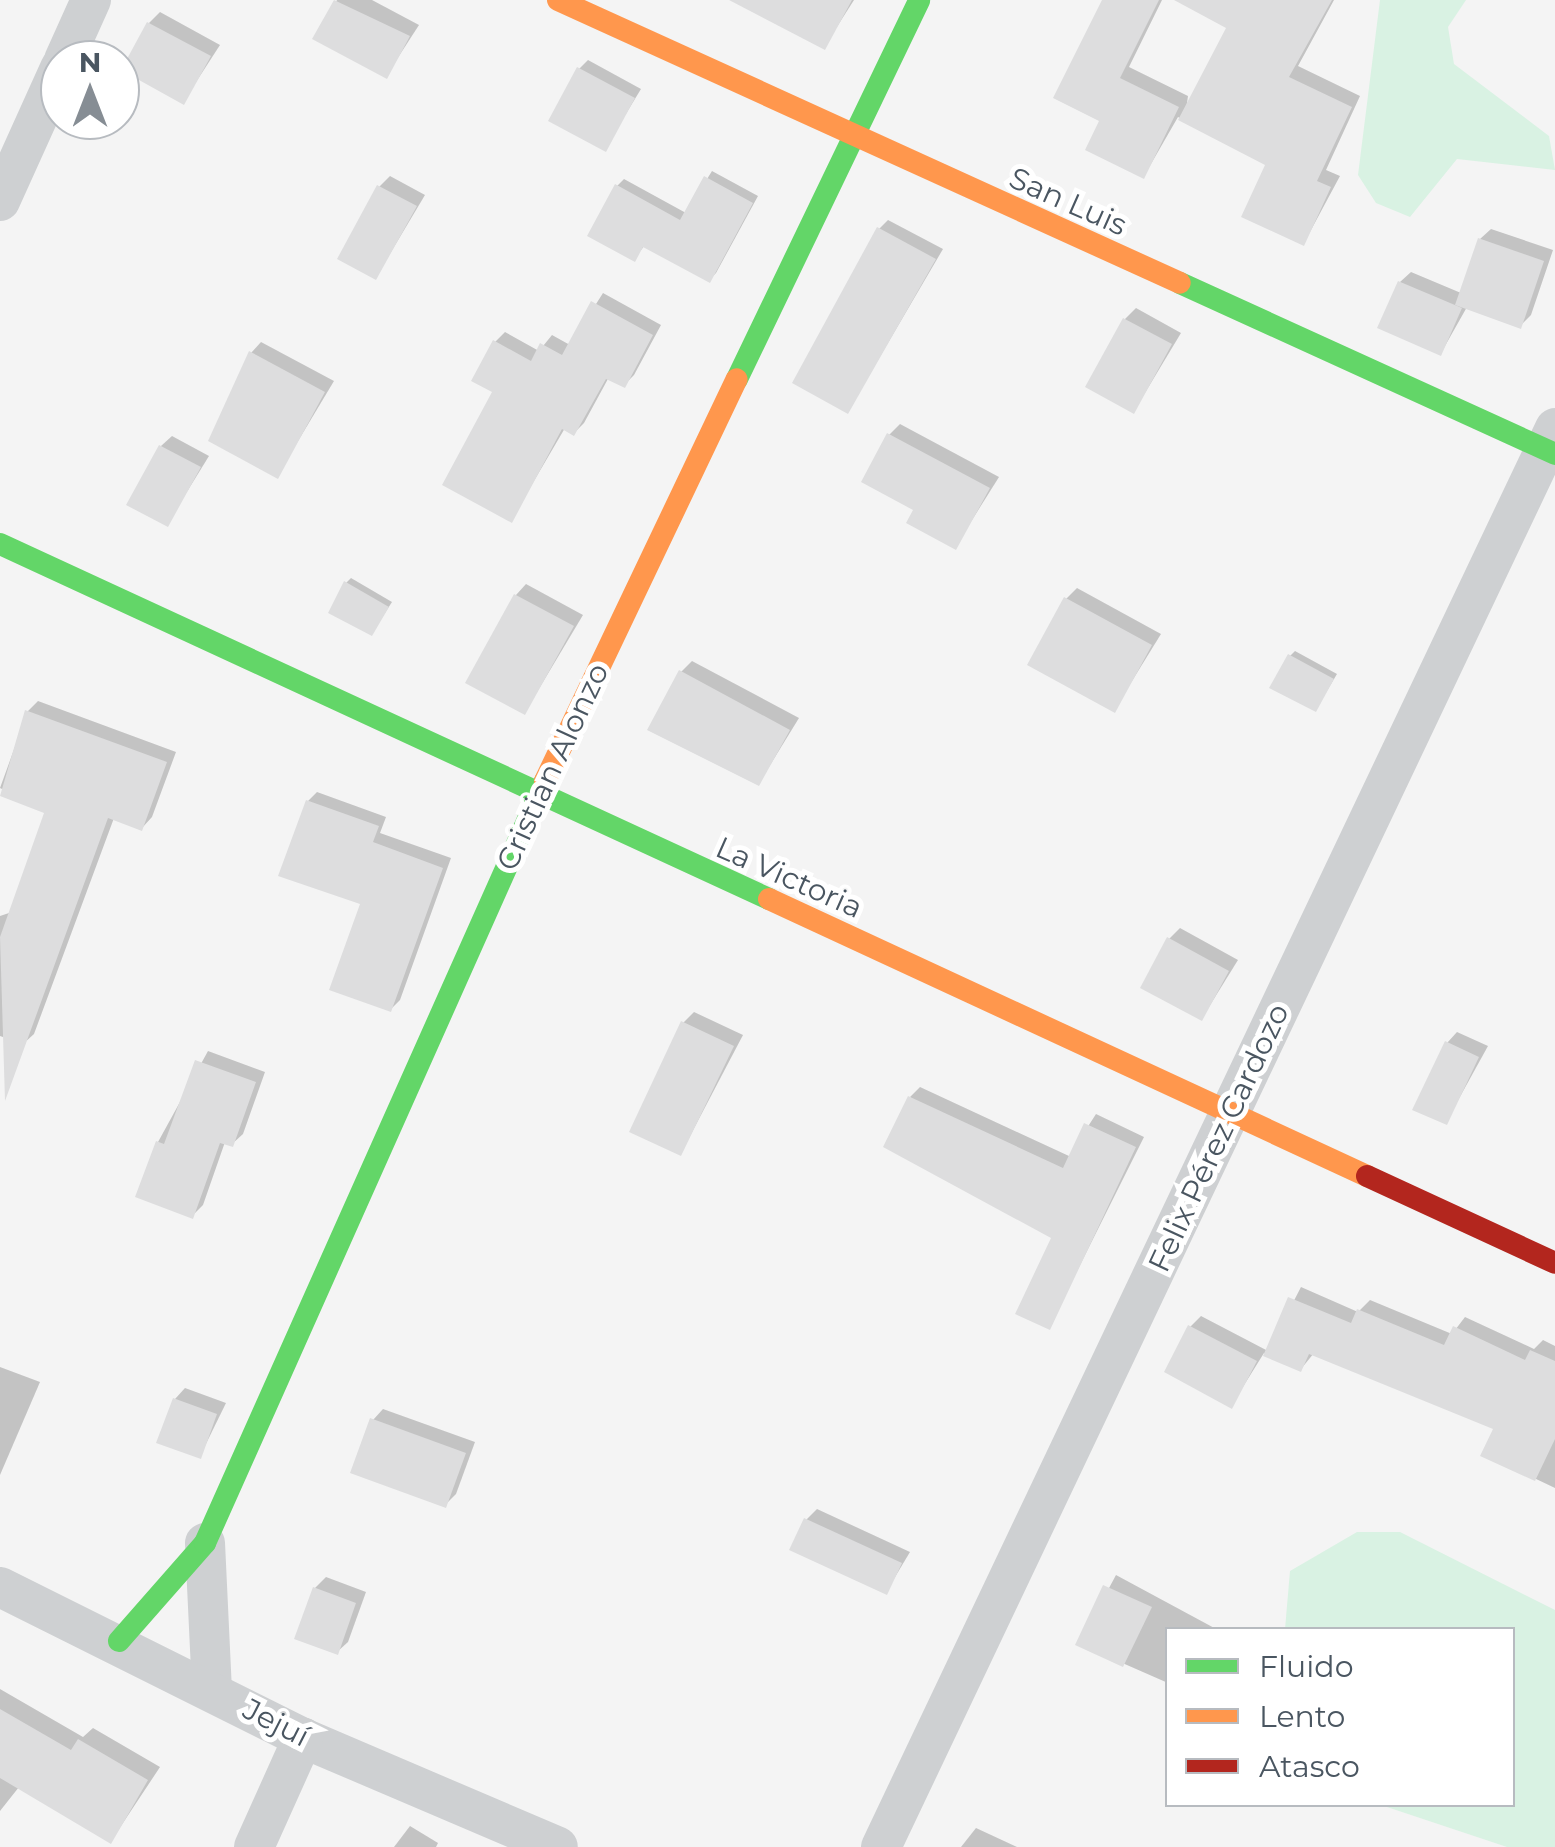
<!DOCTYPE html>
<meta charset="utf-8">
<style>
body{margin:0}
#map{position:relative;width:1555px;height:1847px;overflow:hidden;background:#f4f4f4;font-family:Montserrat,sans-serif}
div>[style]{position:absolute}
.green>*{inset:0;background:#d9f2e3}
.shadow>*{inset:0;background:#0003}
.building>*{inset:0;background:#ddddde}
.street>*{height:40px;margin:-20px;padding:0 20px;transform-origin:20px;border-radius:20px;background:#ced0d2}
.fast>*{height:22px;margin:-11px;padding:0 11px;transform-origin:11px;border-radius:11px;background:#63d668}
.slow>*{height:22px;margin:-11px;padding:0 11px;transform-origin:11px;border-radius:11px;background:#ff974d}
.jam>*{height:22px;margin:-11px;padding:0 11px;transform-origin:11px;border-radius:11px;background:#b3261e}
span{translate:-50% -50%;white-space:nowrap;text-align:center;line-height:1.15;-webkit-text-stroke:10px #fff;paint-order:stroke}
.street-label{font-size:30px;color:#4a5661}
.legend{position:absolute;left:1165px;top:1627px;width:350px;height:180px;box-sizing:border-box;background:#fff;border:2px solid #b7bbc0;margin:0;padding:12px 18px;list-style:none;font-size:30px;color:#4a5661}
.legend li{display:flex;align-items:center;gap:20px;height:50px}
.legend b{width:50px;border:2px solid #b7bbc0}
.north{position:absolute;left:40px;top:40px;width:100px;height:100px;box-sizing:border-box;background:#fff;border:2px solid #b7bbc0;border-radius:50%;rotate:0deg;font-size:28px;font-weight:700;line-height:40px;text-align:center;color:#4a5661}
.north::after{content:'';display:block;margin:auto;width:35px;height:45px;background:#868d94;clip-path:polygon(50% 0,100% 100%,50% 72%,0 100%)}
</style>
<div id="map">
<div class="green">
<div style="clip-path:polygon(1380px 0,1466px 0,1448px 27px,1454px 64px,1549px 136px,1555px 170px,1457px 159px,1410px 217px,1376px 203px,1358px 175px)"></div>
<div style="clip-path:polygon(1357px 1532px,1400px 1532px,1555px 1610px,1555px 1847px,1507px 1847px,1381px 1805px,1512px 1804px,1512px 1630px,1285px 1629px,1290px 1571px)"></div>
</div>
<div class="shadow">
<div style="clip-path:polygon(337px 0,372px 0,419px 25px,386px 76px,316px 38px)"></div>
<div style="clip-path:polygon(745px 0,854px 0,824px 47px)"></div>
<div style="clip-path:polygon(1105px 0,1162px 0,1129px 67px,1188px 96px,1186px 110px,1230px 27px,1179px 0,1334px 0,1298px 66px,1360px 96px,1326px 170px,1340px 176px,1304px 243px,1269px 164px,1178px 117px,1144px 176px,1102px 120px)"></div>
<div style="clip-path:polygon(160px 12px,220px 45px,183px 102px,149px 23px)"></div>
<div style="clip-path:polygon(588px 60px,641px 89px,605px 148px,579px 69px)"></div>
<div style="clip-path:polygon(712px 171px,758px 196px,716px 273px,709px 280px,645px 245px,634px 259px,617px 186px,624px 179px,686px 213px)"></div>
<div style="clip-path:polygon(390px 176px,425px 195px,376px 277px,379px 187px)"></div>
<div style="clip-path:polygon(888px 220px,943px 249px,848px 411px,879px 229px)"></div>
<div style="clip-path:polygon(1491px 229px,1553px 250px,1531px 315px,1520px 326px,1467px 307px,1441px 353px,1400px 282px,1411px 272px,1461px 293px,1480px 239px)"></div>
<div style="clip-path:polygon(603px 293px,661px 325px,634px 375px,624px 385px,609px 377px,584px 423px,574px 433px,565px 428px,511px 520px,495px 342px,505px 332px,539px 351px,552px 335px,570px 345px)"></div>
<div style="clip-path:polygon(1136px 308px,1181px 333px,1134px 411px,1125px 319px)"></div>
<div style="clip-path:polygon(261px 342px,334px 381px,277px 476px,251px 353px)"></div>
<div style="clip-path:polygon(900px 424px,999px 477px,955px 547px,916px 509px,889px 435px)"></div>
<div style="clip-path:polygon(172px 436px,209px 456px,167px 524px,161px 446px)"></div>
<div style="clip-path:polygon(351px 578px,392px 602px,372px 633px,346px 583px)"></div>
<div style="clip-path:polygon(526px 584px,583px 615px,525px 712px,516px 595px)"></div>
<div style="clip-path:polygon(1077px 588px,1161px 634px,1114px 710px,1066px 599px)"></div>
<div style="clip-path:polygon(1295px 651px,1337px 674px,1316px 709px,1290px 656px)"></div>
<div style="clip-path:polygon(692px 661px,799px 718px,759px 783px,681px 672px)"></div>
<div style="clip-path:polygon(38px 701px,176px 752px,152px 817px,142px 828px,114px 818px,34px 1034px,23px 1044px,0 1036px,0 916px,12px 912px,47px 811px,0 788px,28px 711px)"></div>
<div style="clip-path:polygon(317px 792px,386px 817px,380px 833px,451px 858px,400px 1000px,391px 1009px,363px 903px,308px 801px)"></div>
<div style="clip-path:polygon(1180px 928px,1238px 960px,1202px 1018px,1169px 939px)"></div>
<div style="clip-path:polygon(694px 1012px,743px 1035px,681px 1153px,683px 1023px)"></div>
<div style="clip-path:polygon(1457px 1032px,1488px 1046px,1446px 1122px,1447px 1043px)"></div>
<div style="clip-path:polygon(208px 1051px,265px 1072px,243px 1134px,232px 1144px,225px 1142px,203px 1205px,192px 1216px,158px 1142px)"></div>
<div style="clip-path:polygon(920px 1087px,1069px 1156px,1096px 1114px,1144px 1137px,1049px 1327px,1054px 1237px,910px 1097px)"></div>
<div style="clip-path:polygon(1301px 1287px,1358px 1312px,1370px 1300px,1452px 1334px,1465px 1317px,1534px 1349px,1543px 1340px,1555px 1346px,1555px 1488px,1483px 1454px,1496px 1428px,1314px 1353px,1301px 1369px,1264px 1353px,1231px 1406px,1190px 1327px,1201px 1316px,1268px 1351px)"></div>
<div style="clip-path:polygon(0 1367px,40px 1382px,0 1475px)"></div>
<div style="clip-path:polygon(185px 1388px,226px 1403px,200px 1456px,175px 1399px)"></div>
<div style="clip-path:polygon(383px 1409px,475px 1442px,456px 1494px,445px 1505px,373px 1420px)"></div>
<div style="clip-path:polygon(817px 1509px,910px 1552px,886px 1592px,806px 1520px)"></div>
<div style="clip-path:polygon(1116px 1575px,1218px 1630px,1168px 1630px,1168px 1683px,1079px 1644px)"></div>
<div style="clip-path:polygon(326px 1577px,366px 1592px,348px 1642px,337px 1652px,315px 1588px)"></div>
<div style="clip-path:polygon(0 1689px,83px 1737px,93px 1728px,160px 1767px,111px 1841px,19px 1787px,0 1811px)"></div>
<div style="clip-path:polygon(410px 1826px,438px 1843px,436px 1847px,394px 1847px)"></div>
<div style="clip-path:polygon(976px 1828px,1017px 1847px,961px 1847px)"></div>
</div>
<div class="building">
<div style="clip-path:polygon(334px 0,410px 36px,387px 79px,312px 39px)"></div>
<div style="clip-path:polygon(729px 0,852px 0,825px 50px)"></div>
<div style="clip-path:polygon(1102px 0,1159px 0,1120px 78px,1179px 107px,1144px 179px,1085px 150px,1099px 121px,1053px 98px)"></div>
<div style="clip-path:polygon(1174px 0,1332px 0,1289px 77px,1352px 107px,1317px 181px,1331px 187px,1304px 246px,1241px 217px,1265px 165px,1178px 120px,1226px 28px)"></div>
<div style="clip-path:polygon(147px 22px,211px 56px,184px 105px,121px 70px)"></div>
<div style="clip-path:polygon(577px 67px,635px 98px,606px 152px,548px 121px)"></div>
<div style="clip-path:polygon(704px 176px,753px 203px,710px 283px,643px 247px,635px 262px,587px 236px,615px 184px,680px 220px)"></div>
<div style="clip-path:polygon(377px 185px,417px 206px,376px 280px,337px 259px)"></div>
<div style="clip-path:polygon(877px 227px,936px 259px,848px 414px,792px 383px)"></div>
<div style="clip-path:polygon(1478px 238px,1544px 261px,1521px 329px,1455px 305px)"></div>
<div style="clip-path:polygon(1398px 281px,1462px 308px,1441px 356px,1377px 328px)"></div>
<div style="clip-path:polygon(591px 301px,653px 335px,625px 388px,606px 379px,574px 436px,562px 429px,512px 523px,442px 485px,492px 392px,471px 381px,493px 340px,531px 361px,540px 343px,562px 355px)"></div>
<div style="clip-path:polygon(1123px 318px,1172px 344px,1134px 414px,1085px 387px)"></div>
<div style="clip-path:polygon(249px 351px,325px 392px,278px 479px,208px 441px)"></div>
<div style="clip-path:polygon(887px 433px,990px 488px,956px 550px,906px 523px,913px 510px,861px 482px)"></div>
<div style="clip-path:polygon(159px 445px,201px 467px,168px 527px,126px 505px)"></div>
<div style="clip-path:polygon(344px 581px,389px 607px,372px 636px,328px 613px)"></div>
<div style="clip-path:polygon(514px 594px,574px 626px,525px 715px,465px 683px)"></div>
<div style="clip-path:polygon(1064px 597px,1152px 645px,1115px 713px,1027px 665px)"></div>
<div style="clip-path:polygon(1288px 654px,1334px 679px,1316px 712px,1269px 688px)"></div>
<div style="clip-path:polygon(679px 670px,790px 730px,759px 786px,647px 730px)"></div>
<div style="clip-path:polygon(25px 710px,167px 762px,142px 831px,108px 818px,5px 1101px,0 937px,44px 813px,0 796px)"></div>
<div style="clip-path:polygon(306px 800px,379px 826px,373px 842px,443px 868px,391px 1012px,329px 990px,360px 904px,278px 876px)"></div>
<div style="clip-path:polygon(1167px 937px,1229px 971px,1202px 1021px,1140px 988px)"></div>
<div style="clip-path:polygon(681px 1021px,734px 1046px,681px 1156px,629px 1132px)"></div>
<div style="clip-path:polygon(1445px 1041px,1479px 1057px,1447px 1125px,1412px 1110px)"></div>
<div style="clip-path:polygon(195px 1060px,256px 1082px,233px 1147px,220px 1143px,193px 1219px,135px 1197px,156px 1141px,164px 1144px)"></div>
<div style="clip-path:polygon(908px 1096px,1063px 1168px,1084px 1123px,1136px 1147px,1050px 1330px,1015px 1314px,1051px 1238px,883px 1147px)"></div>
<div style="clip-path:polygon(1288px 1297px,1351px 1323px,1357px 1309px,1444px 1345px,1453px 1326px,1525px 1360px,1530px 1350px,1555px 1361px,1555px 1439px,1535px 1481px,1480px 1456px,1493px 1429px,1309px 1354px,1301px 1372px,1263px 1356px)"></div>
<div style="clip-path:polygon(1188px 1325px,1257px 1361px,1232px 1409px,1164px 1372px)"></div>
<div style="clip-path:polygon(173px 1398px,217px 1414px,201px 1459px,156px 1443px)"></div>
<div style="clip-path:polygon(370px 1418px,466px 1453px,446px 1508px,350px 1473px)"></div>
<div style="clip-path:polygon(804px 1518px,902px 1563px,887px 1595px,789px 1550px)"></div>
<div style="clip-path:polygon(1103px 1585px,1152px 1607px,1123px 1667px,1075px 1645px)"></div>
<div style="clip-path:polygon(313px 1587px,356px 1603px,338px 1655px,294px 1639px)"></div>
<div style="clip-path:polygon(0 1709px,71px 1750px,78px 1739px,148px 1780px,111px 1844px,0 1778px)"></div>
</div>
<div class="street">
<div style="left:64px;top:60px;width:66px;rotate:-65.8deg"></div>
<div style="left:0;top:201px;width:146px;rotate:-65.7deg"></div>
<div style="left:205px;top:1543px;width:147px;rotate:87.3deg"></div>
<div style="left:0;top:1587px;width:339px;rotate:26.5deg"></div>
<div style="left:303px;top:1738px;width:277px;rotate:23.1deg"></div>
<div style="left:254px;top:1847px;width:120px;rotate:-65.8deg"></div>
<div style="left:881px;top:1847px;width:1571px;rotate:-64.59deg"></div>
</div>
<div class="fast">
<div style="left:1180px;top:283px;width:412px;rotate:24.5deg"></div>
<div style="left:737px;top:379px;width:420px;rotate:-64.3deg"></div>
<div style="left:0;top:544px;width:847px;rotate:24.78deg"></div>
<div style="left:119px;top:1641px;width:130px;rotate:-48.7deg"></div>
<div style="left:205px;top:1543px;width:834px;rotate:-65.95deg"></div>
</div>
<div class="slow">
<div style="left:558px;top:0;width:683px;rotate:24.46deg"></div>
<div style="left:545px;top:781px;width:445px;rotate:-64.5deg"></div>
<div style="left:769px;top:899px;width:659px;rotate:24.85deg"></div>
</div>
<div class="jam">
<div style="left:1367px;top:1176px;width:207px;rotate:24.8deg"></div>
</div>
<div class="street-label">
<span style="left:1068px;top:202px;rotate:24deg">San Luis</span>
<span style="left:553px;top:767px;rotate:-65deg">Cristian Alonzo</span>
<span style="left:789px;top:878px;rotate:24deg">La Victoria</span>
<span style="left:1219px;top:1138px;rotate:-65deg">Felix Pérez Cardozo</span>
<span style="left:276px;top:1723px;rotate:27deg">Jejuí</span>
</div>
<ul class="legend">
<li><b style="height:12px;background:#63d668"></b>Fluido</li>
<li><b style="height:12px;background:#ff974d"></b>Lento</li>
<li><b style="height:12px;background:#b3261e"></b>Atasco</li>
</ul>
<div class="north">N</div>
</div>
